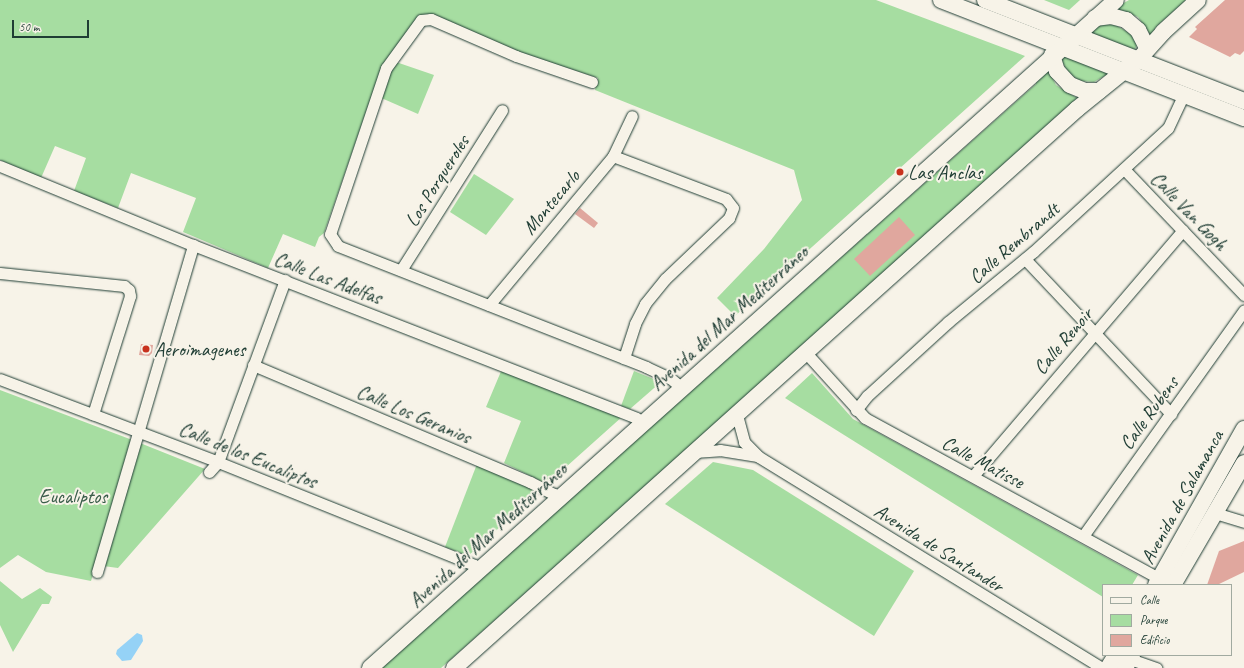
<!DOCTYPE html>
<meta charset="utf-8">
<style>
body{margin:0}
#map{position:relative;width:1244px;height:668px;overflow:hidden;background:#f7f3e8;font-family:Caveat,sans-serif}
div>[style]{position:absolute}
.green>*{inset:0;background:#a6dda1}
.water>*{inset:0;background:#95d2f6}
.building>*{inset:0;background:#e0a79e}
.roads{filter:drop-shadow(0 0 1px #1f3d34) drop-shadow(0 0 1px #1f3d34)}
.street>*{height:11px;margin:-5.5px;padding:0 5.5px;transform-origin:5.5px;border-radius:5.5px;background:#f7f3e8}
.secondary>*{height:16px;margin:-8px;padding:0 8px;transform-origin:8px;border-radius:8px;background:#f7f3e8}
.dots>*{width:11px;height:11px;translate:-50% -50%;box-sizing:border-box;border:2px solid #f7f3e8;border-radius:50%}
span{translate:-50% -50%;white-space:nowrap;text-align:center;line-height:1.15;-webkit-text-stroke:4px #f7f3e8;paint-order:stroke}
.poi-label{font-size:20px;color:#1f3d34}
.left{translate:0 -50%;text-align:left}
.street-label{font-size:20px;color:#1f3d34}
.park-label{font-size:20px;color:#3a5d4a}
.legend{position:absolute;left:1102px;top:584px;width:130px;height:72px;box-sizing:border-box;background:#f7f3e8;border:1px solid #a1aaa0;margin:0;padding:5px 7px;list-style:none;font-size:12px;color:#1f3d34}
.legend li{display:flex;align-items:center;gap:8px;height:20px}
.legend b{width:20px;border:1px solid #a1aaa0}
.scale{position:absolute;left:12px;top:20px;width:77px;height:18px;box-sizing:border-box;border:2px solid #1f3d34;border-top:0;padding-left:5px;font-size:12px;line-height:14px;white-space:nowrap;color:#1f3d34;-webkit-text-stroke:3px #f7f3e8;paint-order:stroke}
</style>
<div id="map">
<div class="green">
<div style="clip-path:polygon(0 0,876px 0,1025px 56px,735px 316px,717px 298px,764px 249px,802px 200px,794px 170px,595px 90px,598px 78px,510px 50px,429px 14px,382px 66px,324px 233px,319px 237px,315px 247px,283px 234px,268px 268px,183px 232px,196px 198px,131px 173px,118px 208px,74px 191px,86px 158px,55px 146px,41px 178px,0 160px)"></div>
<div style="clip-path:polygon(1044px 0,1080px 0,1069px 10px)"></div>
<div style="clip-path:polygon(1129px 0,1186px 0,1155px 28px,1155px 32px,1151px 36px,1138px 17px,1115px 8px)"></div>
<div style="clip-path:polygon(1114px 24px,1131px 34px,1137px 45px,1135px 49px,1131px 51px,1091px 36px,1091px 30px,1101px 25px)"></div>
<div style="clip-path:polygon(1064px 55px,1108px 72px,1108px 74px,1094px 82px,1080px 81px,1068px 73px,1062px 61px)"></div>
<div style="clip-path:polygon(396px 62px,434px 75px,418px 114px,379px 97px,387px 77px)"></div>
<div style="clip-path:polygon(1048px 70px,1056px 85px,1077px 98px,753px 391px,441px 668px,380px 668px,1036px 84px,1036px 79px)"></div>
<div style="clip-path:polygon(474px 174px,514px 199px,486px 235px,450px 212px)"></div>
<div style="clip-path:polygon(502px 369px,623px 416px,547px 484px,504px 463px,521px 421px,486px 407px)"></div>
<div style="clip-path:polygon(634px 371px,661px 382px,630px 409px,621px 406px)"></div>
<div style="clip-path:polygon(812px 373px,853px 419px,1138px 575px,1132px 585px,1103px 585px,1103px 597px,785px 398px)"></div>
<div style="clip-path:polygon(0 390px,135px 441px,205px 469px,118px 568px,96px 565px,91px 581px,46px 572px,18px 555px,0 568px)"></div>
<div style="clip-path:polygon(713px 462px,753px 470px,914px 571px,874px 636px,665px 504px)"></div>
<div style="clip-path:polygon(477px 464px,540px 491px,468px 556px,445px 547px)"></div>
<div style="clip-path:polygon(0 581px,22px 599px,40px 588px,52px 597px,49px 604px,42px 604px,13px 652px,0 625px)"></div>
</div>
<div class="water">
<div style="clip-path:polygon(137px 633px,142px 635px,143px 641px,131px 660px,122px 661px,116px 654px,117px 650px)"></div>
</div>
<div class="building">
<div style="clip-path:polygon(1225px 0,1244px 0,1244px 51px,1240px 55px,1235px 53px,1230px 57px,1189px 37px,1197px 29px,1195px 27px)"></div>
<div style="clip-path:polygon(580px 208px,598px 223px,594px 228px,575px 214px)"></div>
<div style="clip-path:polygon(899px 217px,915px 235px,870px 276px,854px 259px)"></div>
<div style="clip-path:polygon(141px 344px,153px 345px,152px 353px,149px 356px,139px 355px)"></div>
<div style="clip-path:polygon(1244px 541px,1244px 572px,1217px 585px,1207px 585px,1219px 551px)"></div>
</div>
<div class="roads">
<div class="street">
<div style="left:592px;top:82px;width:80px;rotate:-161.1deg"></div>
<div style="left:516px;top:56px;width:93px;rotate:-156.5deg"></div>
<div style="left:431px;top:19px;width:10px;rotate:174deg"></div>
<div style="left:421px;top:20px;width:59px;rotate:126.1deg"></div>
<div style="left:386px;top:68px;width:175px;rotate:108.6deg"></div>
<div style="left:330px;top:234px;width:14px;rotate:56deg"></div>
<div style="left:338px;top:246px;width:331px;rotate:21.4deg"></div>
<div style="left:646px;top:367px;width:26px;rotate:25deg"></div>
<div style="left:670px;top:378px;width:16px;rotate:40deg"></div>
<div style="left:613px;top:156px;width:121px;rotate:20.8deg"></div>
<div style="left:726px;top:199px;width:11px;rotate:52deg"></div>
<div style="left:733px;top:208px;width:11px;rotate:112deg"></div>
<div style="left:729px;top:218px;width:88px;rotate:136.4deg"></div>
<div style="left:665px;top:279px;width:32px;rotate:129deg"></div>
<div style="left:645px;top:304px;width:22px;rotate:117deg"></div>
<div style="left:635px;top:324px;width:36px;rotate:108deg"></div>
<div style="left:0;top:166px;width:209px;rotate:22.3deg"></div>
<div style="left:193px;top:245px;width:476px;rotate:21.3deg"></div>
<div style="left:636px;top:418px;width:8px;rotate:45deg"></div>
<div style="left:1124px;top:169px;width:174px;rotate:46.4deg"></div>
<div style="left:1025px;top:259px;width:213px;rotate:46.7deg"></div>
<div style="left:401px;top:270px;width:189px;rotate:-57.7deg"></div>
<div style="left:0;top:273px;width:125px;rotate:6deg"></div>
<div style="left:124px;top:286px;width:6px;rotate:39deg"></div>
<div style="left:129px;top:290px;width:6px;rotate:81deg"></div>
<div style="left:130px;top:296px;width:124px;rotate:107.4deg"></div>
<div style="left:489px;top:305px;width:194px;rotate:-50.2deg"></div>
<div style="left:613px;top:156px;width:44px;rotate:-64.6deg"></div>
<div style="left:807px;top:354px;width:86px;rotate:47.8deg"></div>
<div style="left:865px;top:418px;width:336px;rotate:28.6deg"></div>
<div style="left:253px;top:365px;width:301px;rotate:22.9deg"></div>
<div style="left:530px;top:482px;width:27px;rotate:27deg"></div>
<div style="left:554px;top:494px;width:8px;rotate:50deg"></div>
<div style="left:0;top:379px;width:233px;rotate:20.8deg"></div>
<div style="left:218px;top:462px;width:276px;rotate:21.9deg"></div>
<div style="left:474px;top:565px;width:8px;rotate:50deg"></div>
<div style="left:856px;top:410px;width:18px;rotate:-52deg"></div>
<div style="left:867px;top:396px;width:110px;rotate:-42.4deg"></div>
<div style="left:948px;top:322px;width:110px;rotate:-39.5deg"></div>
<div style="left:1033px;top:252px;width:183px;rotate:-42.6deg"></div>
<div style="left:1168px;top:128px;width:38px;rotate:-65deg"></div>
<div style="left:737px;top:415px;width:28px;rotate:75deg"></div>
<div style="left:744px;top:442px;width:21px;rotate:45deg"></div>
<div style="left:759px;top:457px;width:403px;rotate:31.6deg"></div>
<div style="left:694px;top:452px;width:26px;rotate:-4deg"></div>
<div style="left:720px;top:450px;width:38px;rotate:9deg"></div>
<div style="left:209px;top:472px;width:13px;rotate:-48deg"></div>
<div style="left:218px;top:462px;width:194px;rotate:-69.8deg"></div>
<div style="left:973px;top:476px;width:323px;rotate:-49.5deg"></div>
<div style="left:1215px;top:513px;width:30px;rotate:17deg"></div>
<div style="left:1083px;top:536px;width:277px;rotate:-54.5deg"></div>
<div style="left:97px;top:572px;width:341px;rotate:-73.6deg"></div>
<div style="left:1130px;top:659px;width:28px;rotate:19deg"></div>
</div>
<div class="secondary">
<div style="left:941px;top:0;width:325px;rotate:21.3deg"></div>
<div style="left:985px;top:0;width:278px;rotate:21.3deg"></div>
<div style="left:1095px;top:18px;width:16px;rotate:-7deg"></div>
<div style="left:1111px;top:16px;width:16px;rotate:15deg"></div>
<div style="left:1126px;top:20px;width:16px;rotate:40deg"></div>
<div style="left:1138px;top:30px;width:20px;rotate:63deg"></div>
<div style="left:1052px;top:55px;width:17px;rotate:73deg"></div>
<div style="left:1057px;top:71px;width:19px;rotate:47deg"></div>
<div style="left:1070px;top:85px;width:16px;rotate:22deg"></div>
<div style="left:1085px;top:91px;width:14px"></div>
<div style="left:1156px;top:585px;width:179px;rotate:-60.6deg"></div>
<div style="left:1173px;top:585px;width:141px;rotate:-59.8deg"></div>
<div style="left:370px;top:668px;width:1001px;rotate:-41.84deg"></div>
<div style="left:454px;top:668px;width:837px;rotate:-41.9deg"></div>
<div style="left:1077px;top:109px;width:80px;rotate:-38.9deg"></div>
<div style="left:1139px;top:59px;width:36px;rotate:-48deg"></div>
<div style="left:1163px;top:32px;width:47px;rotate:-42.4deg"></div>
<div style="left:1108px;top:668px;width:15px;rotate:-58deg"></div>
<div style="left:1125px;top:668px;width:15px;rotate:-62deg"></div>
</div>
</div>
<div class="dots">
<div style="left:900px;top:172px;background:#c8321e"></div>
<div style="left:146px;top:349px;background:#c8321e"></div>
</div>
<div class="poi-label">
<span class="left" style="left:908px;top:172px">Las Anclas</span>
<span class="left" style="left:154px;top:349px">Aeroimagenes</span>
</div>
<div class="street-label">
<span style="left:437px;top:181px;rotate:-58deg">Los Porqueroles</span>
<span style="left:551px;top:202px;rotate:-50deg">Montecarlo</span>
<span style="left:1189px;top:211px;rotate:46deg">Calle Van Gogh</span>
<span style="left:1014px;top:243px;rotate:-41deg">Calle Rembrandt</span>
<span style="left:328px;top:278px;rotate:21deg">Calle Las Adelfas</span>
<span style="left:729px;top:318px;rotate:-42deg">Avenida del Mar Mediterráneo</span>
<span style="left:1063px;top:341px;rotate:-50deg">Calle Renoir</span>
<span style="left:1149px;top:413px;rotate:-54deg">Calle Rubens</span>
<span style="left:414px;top:414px;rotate:23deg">Calle Los Geranios</span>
<span style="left:248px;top:455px;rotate:22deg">Calle de los Eucaliptos</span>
<span style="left:983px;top:462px;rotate:28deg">Calle Matisse</span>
<span style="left:1182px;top:497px;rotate:-61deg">Avenida de Salamanca</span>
<span style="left:488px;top:535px;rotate:-42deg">Avenida del Mar Mediterráneo</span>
<span style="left:939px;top:548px;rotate:32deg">Avenida de Santander</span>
</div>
<div class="park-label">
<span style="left:73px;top:496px">Eucaliptos</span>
</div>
<ul class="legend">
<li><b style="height:5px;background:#f7f3e8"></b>Calle</li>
<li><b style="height:11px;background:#a6dda1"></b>Parque</li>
<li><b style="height:11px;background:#e0a79e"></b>Edificio</li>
</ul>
<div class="scale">50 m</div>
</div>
